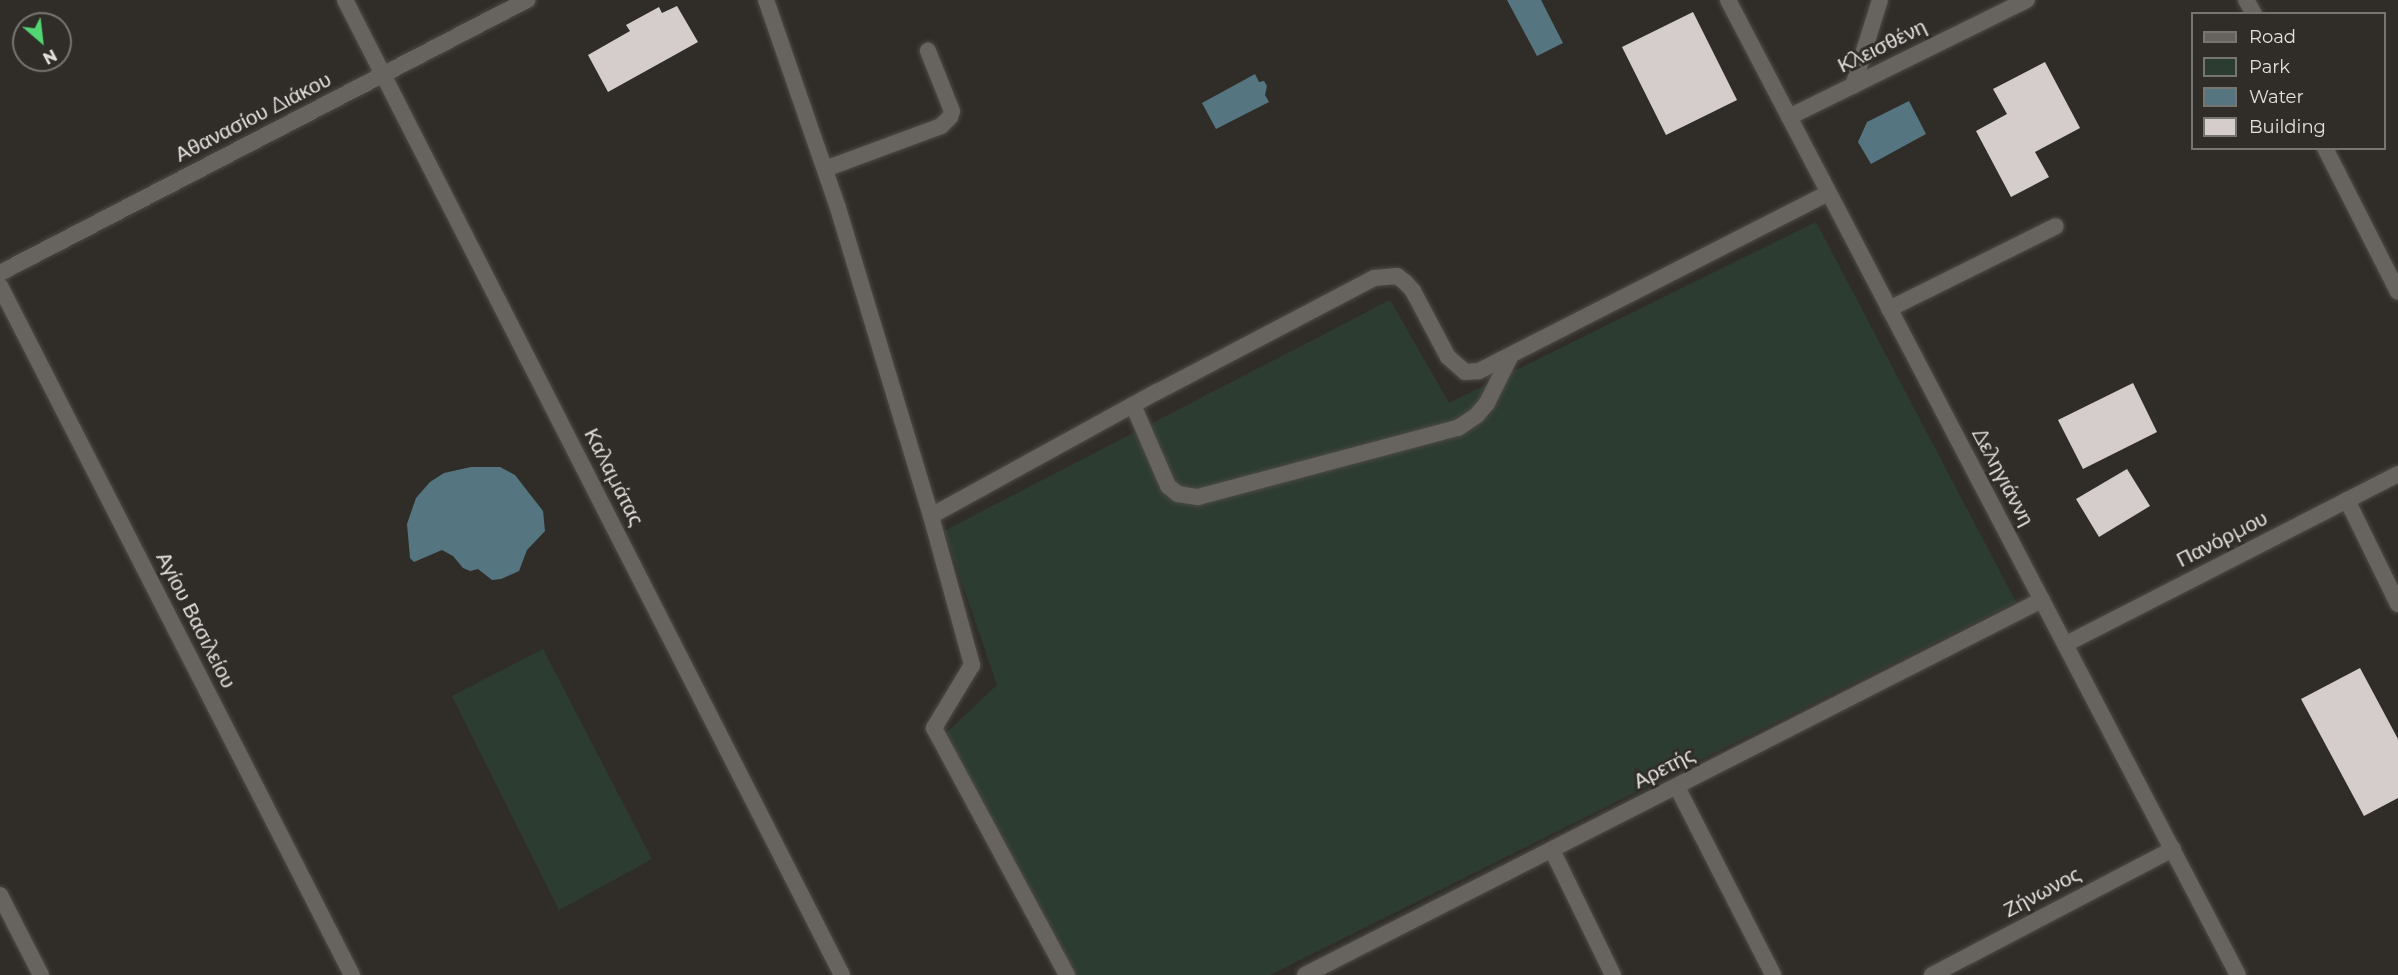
<!DOCTYPE html>
<meta charset="utf-8">
<style>
body{margin:0}
#map{position:relative;width:2398px;height:975px;overflow:hidden;background:#302d29;font-family:Montserrat,sans-serif}
div>[style]{position:absolute}
.green>*{inset:0;background:#2d3c31}
.water>*{inset:0;background:#557681}
.building>*{inset:0;background:#d4cdcc}
.roads{filter:drop-shadow(0 0 2px #4d4a46) drop-shadow(0 0 2px #4d4a46)}
.service>*{height:16px;margin:-8px;padding:0 8px;transform-origin:8px;border-radius:8px;background:#67645f}
.minor>*{height:16px;margin:-8px;padding:0 8px;transform-origin:8px;border-radius:8px;background:#67645f}
.tertiary>*{height:16px;margin:-8px;padding:0 8px;transform-origin:8px;border-radius:8px;background:#67645f}
span{translate:-50% -50%;white-space:nowrap;text-align:center;line-height:1.15;-webkit-text-stroke:6px #302d29;paint-order:stroke}
.street-label{font-size:21px;color:#e2e0dd}
.legend{position:absolute;left:2191px;top:12px;width:195px;height:138px;box-sizing:border-box;background:#302d29;border:2px solid #777571;margin:0;padding:8px 10px;list-style:none;font-size:18px;color:#e2e0dd}
.legend li{display:flex;align-items:center;gap:12px;height:30px}
.legend b{width:30px;border:2px solid #777571}
.north{position:absolute;left:12px;top:12px;width:60px;height:60px;box-sizing:border-box;background:#302d29;border:2px solid #777571;border-radius:50%;rotate:152deg;font-size:16px;font-weight:700;line-height:24px;text-align:center;color:#e2e0dd}
.north::after{content:'';display:block;margin:auto;width:21px;height:27px;background:#52d673;clip-path:polygon(50% 0,100% 100%,50% 72%,0 100%)}
</style>
<div id="map">
<div class="green">
<div style="clip-path:polygon(1816px 222px,2016px 602px,1270px 975px,1066px 975px,943px 736px,997px 685px,944px 531px,1390px 300px,1449px 403px)"></div>
<div style="clip-path:polygon(543px 649px,652px 859px,559px 910px,452px 696px)"></div>
</div>
<div class="water">
<div style="clip-path:polygon(1507px 0,1541px 0,1563px 43px,1537px 56px)"></div>
<div style="clip-path:polygon(1255px 74px,1259px 82px,1264px 81px,1267px 86px,1265px 95px,1269px 102px,1216px 129px,1202px 103px)"></div>
<div style="clip-path:polygon(1909px 101px,1926px 134px,1871px 164px,1858px 142px,1867px 122px)"></div>
<div style="clip-path:polygon(471px 467px,500px 467px,515px 475px,543px 511px,545px 531px,527px 550px,519px 571px,501px 579px,492px 580px,478px 569px,470px 571px,463px 568px,453px 556px,442px 550px,414px 562px,410px 558px,407px 524px,416px 498px,430px 482px,444px 473px)"></div>
</div>
<div class="building">
<div style="clip-path:polygon(677px 6px,698px 42px,608px 92px,588px 55px,630px 31px,626px 25px,659px 7px,662px 13px)"></div>
<div style="clip-path:polygon(1693px 12px,1737px 100px,1666px 135px,1622px 47px)"></div>
<div style="clip-path:polygon(2045px 62px,2080px 128px,2035px 152px,2049px 177px,2011px 197px,1976px 131px,2007px 114px,1993px 89px)"></div>
<div style="clip-path:polygon(2133px 383px,2157px 432px,2083px 469px,2058px 420px)"></div>
<div style="clip-path:polygon(2127px 469px,2150px 506px,2099px 537px,2076px 499px)"></div>
<div style="clip-path:polygon(2360px 668px,2398px 739px,2398px 798px,2364px 816px,2301px 699px)"></div>
</div>
<div class="roads">
<div class="service">
<div style="left:1853px;top:86px;width:90px;rotate:-72.6deg"></div>
<div style="left:825px;top:169px;width:124px;rotate:-20.3deg"></div>
<div style="left:941px;top:126px;width:13px;rotate:-45deg"></div>
<div style="left:950px;top:117px;width:6px;rotate:-72deg"></div>
<div style="left:952px;top:111px;width:65px;rotate:-111.8deg"></div>
<div style="left:1889px;top:309px;width:186px;rotate:-26.4deg"></div>
<div style="left:1133px;top:405px;width:88px;rotate:66.6deg"></div>
<div style="left:1168px;top:486px;width:13px;rotate:39deg"></div>
<div style="left:1178px;top:494px;width:20px;rotate:9deg"></div>
<div style="left:1198px;top:497px;width:269px;rotate:-14.9deg"></div>
<div style="left:1458px;top:428px;width:23px;rotate:-34deg"></div>
<div style="left:1477px;top:415px;width:16px;rotate:-50deg"></div>
<div style="left:1487px;top:403px;width:51px;rotate:-63.4deg"></div>
</div>
<div class="minor">
<div style="left:345px;top:0;width:1094px;rotate:62.99deg"></div>
<div style="left:766px;top:0;width:220px;rotate:70.9deg"></div>
<div style="left:838px;top:208px;width:322px;rotate:73.2deg"></div>
<div style="left:931px;top:516px;width:155px;rotate:74.6deg"></div>
<div style="left:972px;top:665px;width:74px;rotate:121.1deg"></div>
<div style="left:934px;top:728px;width:281px;rotate:61.7deg"></div>
<div style="left:2246px;top:0;width:16px;rotate:60deg"></div>
<div style="left:1789px;top:117px;width:265px;rotate:-26.2deg"></div>
<div style="left:2325px;top:148px;width:161px;rotate:63.1deg"></div>
<div style="left:0;top:286px;width:774px;rotate:62.94deg"></div>
<div style="left:2347px;top:500px;width:116px;rotate:63.9deg"></div>
<div style="left:931px;top:516px;width:258px;rotate:-28.8deg"></div>
<div style="left:1157px;top:392px;width:245px;rotate:-27.7deg"></div>
<div style="left:1374px;top:278px;width:23px;rotate:-5deg"></div>
<div style="left:1397px;top:276px;width:10px;rotate:37deg"></div>
<div style="left:1405px;top:282px;width:12px;rotate:48deg"></div>
<div style="left:1413px;top:291px;width:75px;rotate:62.1deg"></div>
<div style="left:1448px;top:357px;width:23px;rotate:41deg"></div>
<div style="left:1465px;top:372px;width:14px;rotate:-4deg"></div>
<div style="left:1479px;top:371px;width:392px;rotate:-27deg"></div>
<div style="left:2066px;top:644px;width:373px;rotate:-27.1deg"></div>
<div style="left:1677px;top:787px;width:211px;rotate:62.9deg"></div>
<div style="left:1552px;top:850px;width:139px;rotate:64deg"></div>
<div style="left:0;top:895px;width:90px;rotate:62.9deg"></div>
<div style="left:1305px;top:975px;width:827px;rotate:-26.97deg"></div>
<div style="left:1932px;top:975px;width:272px;rotate:-27.6deg"></div>
</div>
<div class="tertiary">
<div style="left:1728px;top:0;width:1100px;rotate:62.39deg"></div>
<div style="left:0;top:273px;width:594px;rotate:-27.39deg"></div>
</div>
</div>
<div class="street-label">
<span style="left:1882px;top:46px;rotate:-26deg">Κλεισθένη</span>
<span style="left:253px;top:117px;rotate:-27deg">Αθανασίου Διάκου</span>
<span style="left:614px;top:477px;rotate:63deg">Καλαμάτας</span>
<span style="left:2003px;top:477px;rotate:62deg">Δεληγιάννη</span>
<span style="left:2222px;top:539px;rotate:-27deg">Πανόρμου</span>
<span style="left:196px;top:620px;rotate:63deg">Αγίου Βασιλείου</span>
<span style="left:1664px;top:768px;rotate:-27deg">Αρετής</span>
<span style="left:2042px;top:892px;rotate:-28deg">Ζήνωνος</span>
</div>
<ul class="legend">
<li><b style="height:8px;background:#67645f"></b>Road</li>
<li><b style="height:16px;background:#2d3c31"></b>Park</li>
<li><b style="height:16px;background:#557681"></b>Water</li>
<li><b style="height:16px;background:#d4cdcc"></b>Building</li>
</ul>
<div class="north">N</div>
</div>
